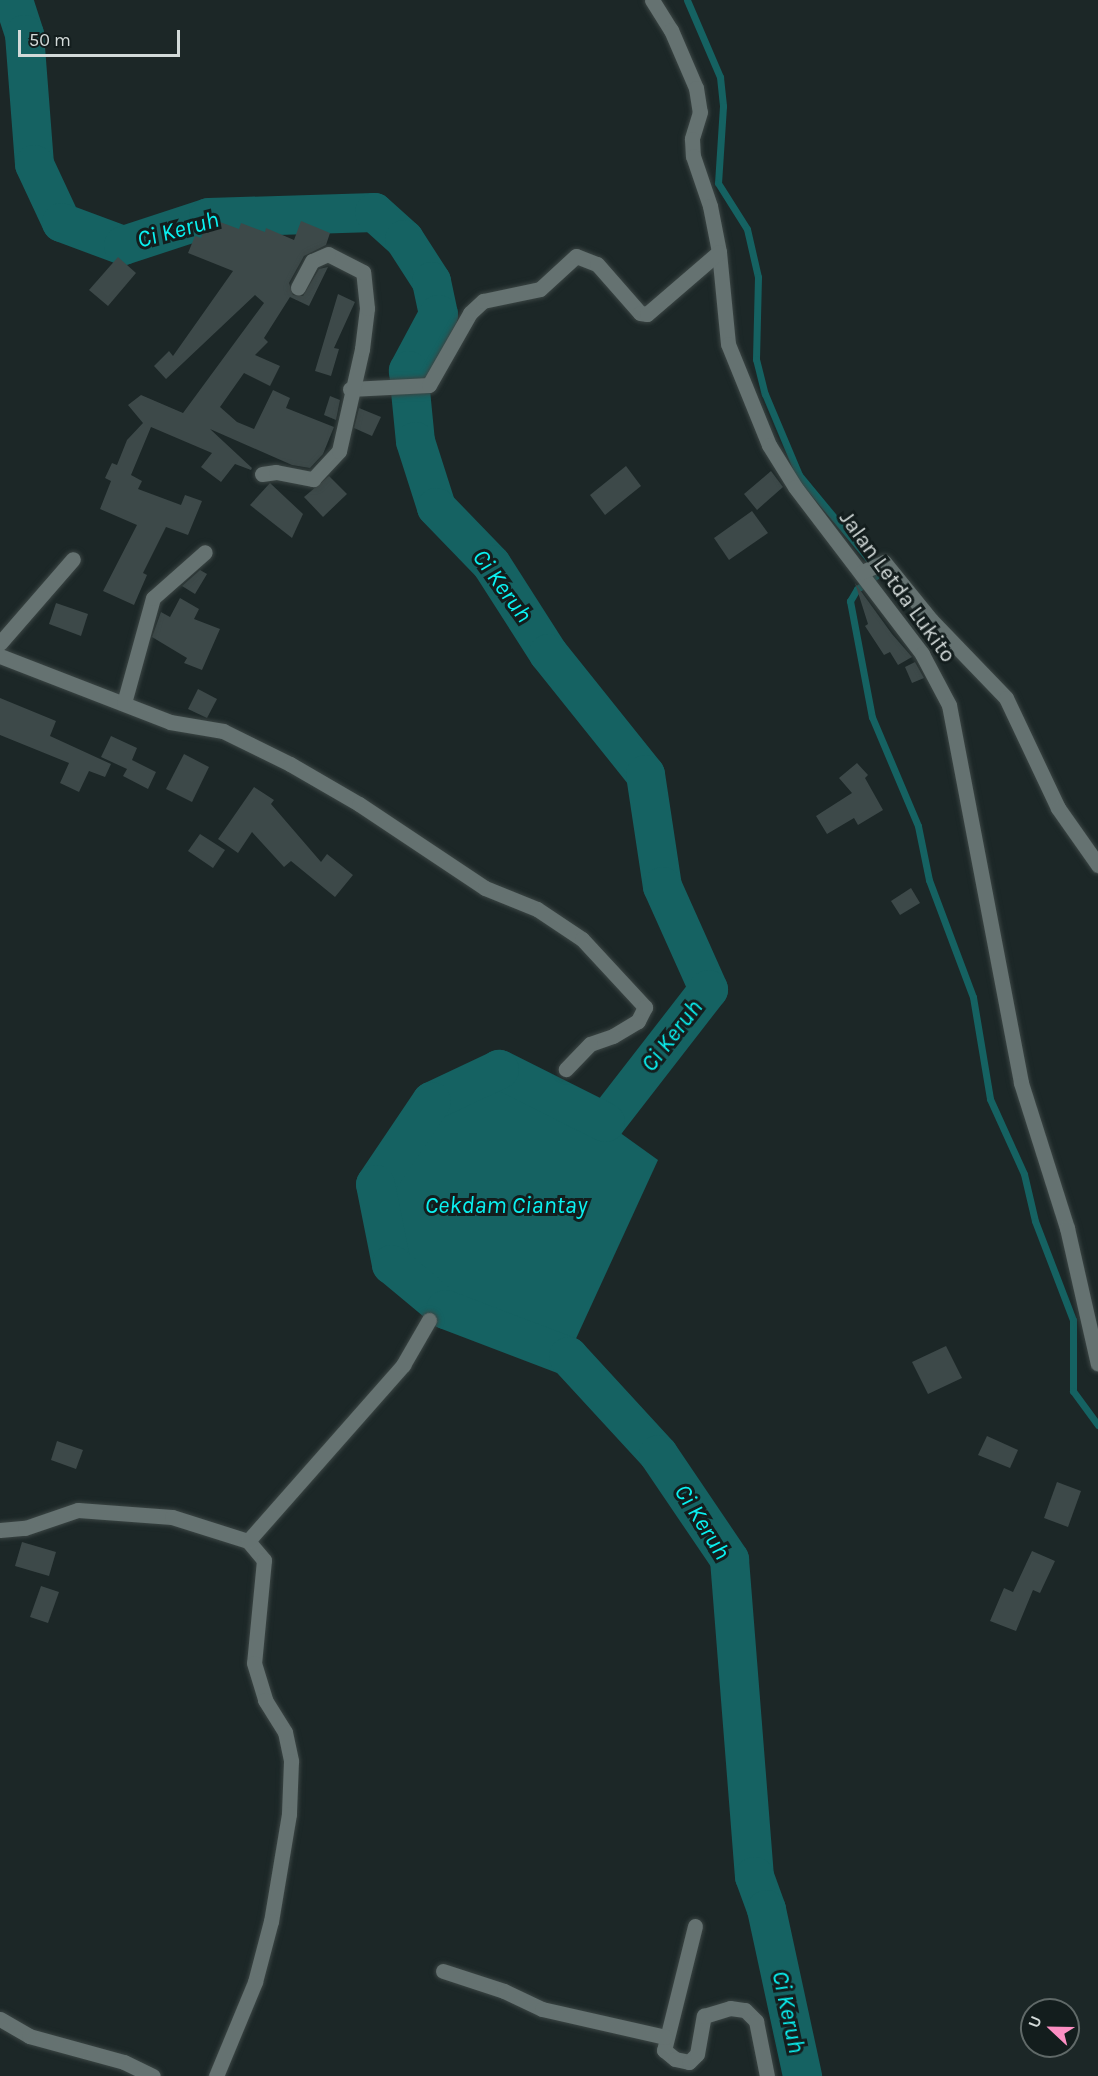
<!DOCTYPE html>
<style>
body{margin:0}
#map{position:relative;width:1098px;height:2076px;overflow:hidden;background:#1c2727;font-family:Karla,sans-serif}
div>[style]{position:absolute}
.water>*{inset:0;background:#156262}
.stream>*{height:7px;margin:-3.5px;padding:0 3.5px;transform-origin:3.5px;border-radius:3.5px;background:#156262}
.river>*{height:39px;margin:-19.5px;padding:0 19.5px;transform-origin:19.5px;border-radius:19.5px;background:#156262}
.building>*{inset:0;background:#3d4949}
.roads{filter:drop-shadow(0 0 2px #3b4544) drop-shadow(0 0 2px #3b4544)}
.minor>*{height:15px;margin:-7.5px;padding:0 7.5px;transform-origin:7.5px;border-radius:7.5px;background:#657271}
span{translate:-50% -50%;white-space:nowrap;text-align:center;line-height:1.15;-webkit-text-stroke:6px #131d1d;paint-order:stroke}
.street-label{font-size:22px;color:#d3dad9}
.water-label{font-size:24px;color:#0af1f1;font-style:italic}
.north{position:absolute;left:1020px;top:1998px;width:60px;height:60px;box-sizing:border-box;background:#131d1d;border:2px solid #606968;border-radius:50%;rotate:292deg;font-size:16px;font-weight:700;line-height:24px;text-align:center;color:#d3dad9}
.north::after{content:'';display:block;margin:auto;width:21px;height:27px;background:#fc8fc3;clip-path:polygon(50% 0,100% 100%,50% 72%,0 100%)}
.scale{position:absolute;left:18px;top:30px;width:162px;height:27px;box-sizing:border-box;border:3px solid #d3dad9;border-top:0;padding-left:8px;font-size:18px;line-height:21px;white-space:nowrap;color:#d3dad9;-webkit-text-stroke:4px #131d1d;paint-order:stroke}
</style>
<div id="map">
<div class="water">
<div style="clip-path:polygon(499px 1071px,605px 1122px,658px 1160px,568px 1356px,539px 1355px,445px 1309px,391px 1264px,375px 1184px,431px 1101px)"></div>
</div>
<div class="stream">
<div style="left:687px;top:0;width:84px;rotate:66.8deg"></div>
<div style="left:720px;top:77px;width:29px;rotate:84deg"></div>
<div style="left:723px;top:106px;width:77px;rotate:93.7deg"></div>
<div style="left:718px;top:183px;width:54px;rotate:57.8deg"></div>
<div style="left:747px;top:229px;width:49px;rotate:77.1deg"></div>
<div style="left:758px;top:277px;width:82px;rotate:91.4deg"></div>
<div style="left:756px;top:359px;width:36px;rotate:76deg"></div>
<div style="left:765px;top:394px;width:88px;rotate:67.2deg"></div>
<div style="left:799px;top:475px;width:127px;rotate:50.4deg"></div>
<div style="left:880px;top:573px;width:28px;rotate:145deg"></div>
<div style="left:857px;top:589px;width:14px;rotate:120deg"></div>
<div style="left:850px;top:601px;width:118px;rotate:79.3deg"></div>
<div style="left:872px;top:717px;width:118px;rotate:67.1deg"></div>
<div style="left:918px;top:826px;width:55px;rotate:78.5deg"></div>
<div style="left:929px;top:880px;width:125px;rotate:69.4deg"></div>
<div style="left:973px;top:997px;width:103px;rotate:80.5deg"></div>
<div style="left:990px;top:1099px;width:82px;rotate:65.6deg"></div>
<div style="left:1024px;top:1174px;width:48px;rotate:76.8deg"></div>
<div style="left:1035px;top:1221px;width:106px;rotate:69deg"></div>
<div style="left:1073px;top:1320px;width:71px;rotate:90deg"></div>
<div style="left:1073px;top:1391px;width:42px;rotate:53.7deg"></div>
</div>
<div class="river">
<div style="left:13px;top:0;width:36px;rotate:72deg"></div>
<div style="left:24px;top:34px;width:130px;rotate:85.6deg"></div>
<div style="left:34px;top:164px;width:64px;rotate:65deg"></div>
<div style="left:61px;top:222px;width:66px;rotate:20.4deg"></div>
<div style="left:123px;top:245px;width:89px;rotate:-18.2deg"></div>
<div style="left:208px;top:217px;width:166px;rotate:-1.7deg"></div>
<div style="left:374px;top:212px;width:40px;rotate:42deg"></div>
<div style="left:404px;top:239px;width:50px;rotate:57.3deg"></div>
<div style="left:431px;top:281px;width:34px;rotate:78deg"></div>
<div style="left:438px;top:314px;width:64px;rotate:118.2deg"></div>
<div style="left:408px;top:370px;width:71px;rotate:84.4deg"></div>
<div style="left:415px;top:441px;width:69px;rotate:72.3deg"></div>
<div style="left:436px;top:507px;width:79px;rotate:46deg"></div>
<div style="left:491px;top:564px;width:106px;rotate:57.4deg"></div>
<div style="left:548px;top:653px;width:155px;rotate:51.3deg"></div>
<div style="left:645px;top:774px;width:113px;rotate:81.4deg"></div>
<div style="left:662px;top:886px;width:113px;rotate:65.9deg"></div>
<div style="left:708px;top:989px;width:168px;rotate:127.8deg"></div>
<div style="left:605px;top:1122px;width:119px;rotate:-153.4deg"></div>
<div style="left:499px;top:1069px;width:75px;rotate:154.8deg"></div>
<div style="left:431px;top:1101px;width:100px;rotate:124deg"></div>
<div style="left:375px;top:1184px;width:82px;rotate:78.7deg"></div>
<div style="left:391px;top:1264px;width:70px;rotate:39.8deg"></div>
<div style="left:445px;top:1309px;width:132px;rotate:20.9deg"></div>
<div style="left:568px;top:1356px;width:133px;rotate:47.4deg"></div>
<div style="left:658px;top:1454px;width:127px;rotate:55.9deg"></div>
<div style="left:729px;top:1559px;width:318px;rotate:85.5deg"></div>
<div style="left:754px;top:1876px;width:35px;rotate:70deg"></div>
<div style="left:766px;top:1909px;width:171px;rotate:77.8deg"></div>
</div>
<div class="building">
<div style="clip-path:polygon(209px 218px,239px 229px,241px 223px,265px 232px,266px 228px,294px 240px,301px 221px,330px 233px,326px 245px,304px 256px,289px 283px,293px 295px,303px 296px,319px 269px,328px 267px,309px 306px,290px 297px,264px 338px,268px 342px,255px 355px,280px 366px,270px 386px,244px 373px,220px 407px,237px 422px,254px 429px,273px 390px,290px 398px,286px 408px,334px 427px,323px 454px,310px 468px,292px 465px,210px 429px,252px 468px,251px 470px,235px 464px,221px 482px,201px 467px,212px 453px,151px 427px,131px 475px,142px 481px,138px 489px,181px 505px,185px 495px,202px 501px,188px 535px,166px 527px,143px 573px,147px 575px,134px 605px,103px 591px,137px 525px,100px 509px,111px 481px,105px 478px,112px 463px,117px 465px,127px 440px,143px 423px,128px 405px,141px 395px,183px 413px,264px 303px,255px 295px,166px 379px,154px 366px,169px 351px,173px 356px,233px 271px,188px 253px,195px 236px,201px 238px)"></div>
<div style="clip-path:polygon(118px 257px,136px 273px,108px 306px,89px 290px)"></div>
<div style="clip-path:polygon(338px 294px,355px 302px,334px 348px,339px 349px,331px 376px,315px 371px)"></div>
<div style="clip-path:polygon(330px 396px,340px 400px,336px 420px,324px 415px)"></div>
<div style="clip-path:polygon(359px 408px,381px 417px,372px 436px,354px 428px)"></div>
<div style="clip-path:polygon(626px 466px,641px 486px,605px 515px,590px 495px)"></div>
<div style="clip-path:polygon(771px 471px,783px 487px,757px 510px,744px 494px)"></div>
<div style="clip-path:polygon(329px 476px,347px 494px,323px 517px,304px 497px)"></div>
<div style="clip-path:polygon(270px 483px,303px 514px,292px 538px,250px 505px)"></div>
<div style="clip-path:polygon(752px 511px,768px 533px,729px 560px,714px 538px)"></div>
<div style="clip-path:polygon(200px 570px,207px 574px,195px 594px,182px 586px)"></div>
<div style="clip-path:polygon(855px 583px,892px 634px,912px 657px,898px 665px,890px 652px,884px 655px,865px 626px,868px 624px)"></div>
<div style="clip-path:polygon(180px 598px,199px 609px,194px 619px,220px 629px,202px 670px,184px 663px,187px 658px,152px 637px,161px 612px,170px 617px)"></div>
<div style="clip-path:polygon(56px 603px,88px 614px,81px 636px,49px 624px)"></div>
<div style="clip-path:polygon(915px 662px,924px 678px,912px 683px,905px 667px)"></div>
<div style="clip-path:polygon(198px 689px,217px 699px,207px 718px,188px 709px)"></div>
<div style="clip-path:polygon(0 698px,56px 721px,50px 736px,111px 764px,105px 777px,89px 771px,79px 792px,60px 783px,69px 763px,0 735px)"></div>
<div style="clip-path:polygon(111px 736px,137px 748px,132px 760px,156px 772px,148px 789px,123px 776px,127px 769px,101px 757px)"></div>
<div style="clip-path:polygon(184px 754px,209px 767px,192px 802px,166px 789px)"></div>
<div style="clip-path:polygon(857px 763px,868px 775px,865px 778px,883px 810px,858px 825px,854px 818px,827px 834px,816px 816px,852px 793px,839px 778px)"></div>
<div style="clip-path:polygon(254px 787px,274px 800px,271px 804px,321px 862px,327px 854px,353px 875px,335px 897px,291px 861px,284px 867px,252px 832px,238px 853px,218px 839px)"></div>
<div style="clip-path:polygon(200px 834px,225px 850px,213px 868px,188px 851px)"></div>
<div style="clip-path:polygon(911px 888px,920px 903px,900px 915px,891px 901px)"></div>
<div style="clip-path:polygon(946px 1346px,962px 1378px,928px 1394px,912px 1362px)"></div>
<div style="clip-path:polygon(987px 1436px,1018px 1450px,1010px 1468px,978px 1455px)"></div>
<div style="clip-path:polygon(57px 1441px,83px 1450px,76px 1469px,51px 1460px)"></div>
<div style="clip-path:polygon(1057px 1482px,1081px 1491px,1068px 1527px,1044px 1518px)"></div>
<div style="clip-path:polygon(22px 1542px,56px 1552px,49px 1576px,15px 1566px)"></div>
<div style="clip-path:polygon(1032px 1551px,1055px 1561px,1040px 1593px,1033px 1590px,1016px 1631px,990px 1621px,1004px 1588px,1013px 1592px)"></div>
<div style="clip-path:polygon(41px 1586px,59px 1592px,48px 1623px,30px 1617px)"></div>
</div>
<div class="roads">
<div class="minor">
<div style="left:652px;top:0;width:36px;rotate:58deg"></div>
<div style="left:671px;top:30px;width:63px;rotate:66.7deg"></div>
<div style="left:696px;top:88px;width:24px;rotate:81deg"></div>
<div style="left:700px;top:112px;width:28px;rotate:107deg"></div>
<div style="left:692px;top:139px;width:17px;rotate:87deg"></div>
<div style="left:693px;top:156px;width:53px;rotate:71.2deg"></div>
<div style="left:710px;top:206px;width:47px;rotate:78.9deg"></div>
<div style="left:719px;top:252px;width:92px;rotate:84.4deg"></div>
<div style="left:728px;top:344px;width:109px;rotate:67.9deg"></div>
<div style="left:769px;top:445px;width:49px;rotate:58.2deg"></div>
<div style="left:795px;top:487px;width:210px;rotate:52.7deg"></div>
<div style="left:922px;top:654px;width:58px;rotate:62.1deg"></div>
<div style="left:949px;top:705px;width:385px;rotate:79.2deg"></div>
<div style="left:1021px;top:1083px;width:152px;rotate:72.4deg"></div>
<div style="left:1067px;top:1228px;width:139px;rotate:77.2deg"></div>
<div style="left:350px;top:389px;width:79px;rotate:-2.9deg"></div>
<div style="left:429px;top:385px;width:83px;rotate:-60.3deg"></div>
<div style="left:470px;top:313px;width:18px;rotate:-43deg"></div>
<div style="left:483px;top:301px;width:58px;rotate:-11.9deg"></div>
<div style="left:540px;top:289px;width:49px;rotate:-42.5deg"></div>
<div style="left:576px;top:256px;width:22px;rotate:21deg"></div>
<div style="left:597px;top:264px;width:65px;rotate:48.7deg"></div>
<div style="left:640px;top:313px;width:7px;rotate:8deg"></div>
<div style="left:647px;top:314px;width:95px;rotate:-40.7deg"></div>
<div style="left:262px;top:474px;width:14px;rotate:-8deg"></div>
<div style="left:276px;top:472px;width:38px;rotate:11deg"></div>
<div style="left:313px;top:479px;width:38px;rotate:-47deg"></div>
<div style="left:339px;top:451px;width:105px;rotate:-77.3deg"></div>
<div style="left:362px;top:349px;width:41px;rotate:-83deg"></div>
<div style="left:367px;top:308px;width:36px;rotate:-96deg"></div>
<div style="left:363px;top:272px;width:39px;rotate:-153deg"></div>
<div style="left:328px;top:254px;width:17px;rotate:156deg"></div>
<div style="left:312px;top:261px;width:30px;rotate:118deg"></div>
<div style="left:862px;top:572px;width:24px;rotate:-24deg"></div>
<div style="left:884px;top:562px;width:75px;rotate:51deg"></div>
<div style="left:931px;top:620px;width:108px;rotate:46.1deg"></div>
<div style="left:1006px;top:698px;width:122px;rotate:64.7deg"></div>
<div style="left:1058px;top:808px;width:70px;rotate:54.9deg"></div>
<div style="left:0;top:643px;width:111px;rotate:-49deg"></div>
<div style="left:0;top:656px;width:182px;rotate:21.2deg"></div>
<div style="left:170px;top:722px;width:54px;rotate:9.6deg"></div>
<div style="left:223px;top:731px;width:75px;rotate:26.2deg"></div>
<div style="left:290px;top:764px;width:80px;rotate:30.1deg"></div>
<div style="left:359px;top:804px;width:151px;rotate:33.7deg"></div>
<div style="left:485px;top:888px;width:56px;rotate:22deg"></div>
<div style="left:537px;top:909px;width:54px;rotate:33.7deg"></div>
<div style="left:582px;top:939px;width:93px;rotate:47.2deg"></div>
<div style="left:645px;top:1007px;width:16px;rotate:117deg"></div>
<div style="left:638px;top:1021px;width:29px;rotate:149deg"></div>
<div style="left:613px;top:1036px;width:24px;rotate:161deg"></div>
<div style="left:590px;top:1044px;width:35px;rotate:134deg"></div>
<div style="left:124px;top:703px;width:109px;rotate:-74.6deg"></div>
<div style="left:153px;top:598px;width:69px;rotate:-41.5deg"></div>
<div style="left:0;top:1530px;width:25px;rotate:-5deg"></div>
<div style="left:25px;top:1528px;width:56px;rotate:-18.8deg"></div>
<div style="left:78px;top:1510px;width:94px;rotate:4.3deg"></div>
<div style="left:172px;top:1517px;width:80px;rotate:17.5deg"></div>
<div style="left:248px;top:1541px;width:25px;rotate:50deg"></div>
<div style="left:264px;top:1560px;width:103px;rotate:95.5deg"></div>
<div style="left:254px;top:1663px;width:39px;rotate:73deg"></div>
<div style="left:265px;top:1700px;width:38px;rotate:58deg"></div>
<div style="left:285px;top:1732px;width:30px;rotate:78deg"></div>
<div style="left:291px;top:1761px;width:53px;rotate:92.2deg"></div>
<div style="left:289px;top:1814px;width:109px;rotate:99.5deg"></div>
<div style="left:271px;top:1921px;width:63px;rotate:104.7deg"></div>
<div style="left:255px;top:1982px;width:102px;rotate:112.5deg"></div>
<div style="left:248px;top:1541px;width:235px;rotate:-48.6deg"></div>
<div style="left:403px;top:1365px;width:52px;rotate:-60deg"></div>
<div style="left:695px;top:1926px;width:128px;rotate:104deg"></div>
<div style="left:664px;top:2050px;width:14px;rotate:39deg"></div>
<div style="left:675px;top:2059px;width:14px;rotate:12deg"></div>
<div style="left:689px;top:2062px;width:11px;rotate:-45deg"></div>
<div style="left:697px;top:2054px;width:39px;rotate:-80deg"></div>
<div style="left:704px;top:2016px;width:27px;rotate:-17deg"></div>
<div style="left:730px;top:2008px;width:15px;rotate:8deg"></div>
<div style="left:745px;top:2010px;width:16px;rotate:45deg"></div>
<div style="left:756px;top:2021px;width:56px;rotate:78.7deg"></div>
<div style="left:443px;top:1971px;width:64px;rotate:18.2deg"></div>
<div style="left:504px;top:1991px;width:42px;rotate:25.3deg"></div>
<div style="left:542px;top:2009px;width:126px;rotate:12.8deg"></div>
<div style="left:0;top:2019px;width:34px;rotate:30deg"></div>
<div style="left:29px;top:2036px;width:98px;rotate:15.3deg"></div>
<div style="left:124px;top:2062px;width:32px;rotate:26deg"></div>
</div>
</div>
<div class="street-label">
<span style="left:897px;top:587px;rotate:54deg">Jalan Letda Lukito</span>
</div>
<div class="water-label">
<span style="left:178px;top:230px;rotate:-15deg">Ci Keruh</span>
<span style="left:502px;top:586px;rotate:54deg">Ci Keruh</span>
<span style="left:672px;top:1036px;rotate:-52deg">Ci Keruh</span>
<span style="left:506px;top:1206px">Cekdam Ciantay</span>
<span style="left:702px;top:1522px;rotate:58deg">Ci Keruh</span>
<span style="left:788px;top:2012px;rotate:78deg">Ci Keruh</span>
</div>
<div class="north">U</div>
<div class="scale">50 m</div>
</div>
